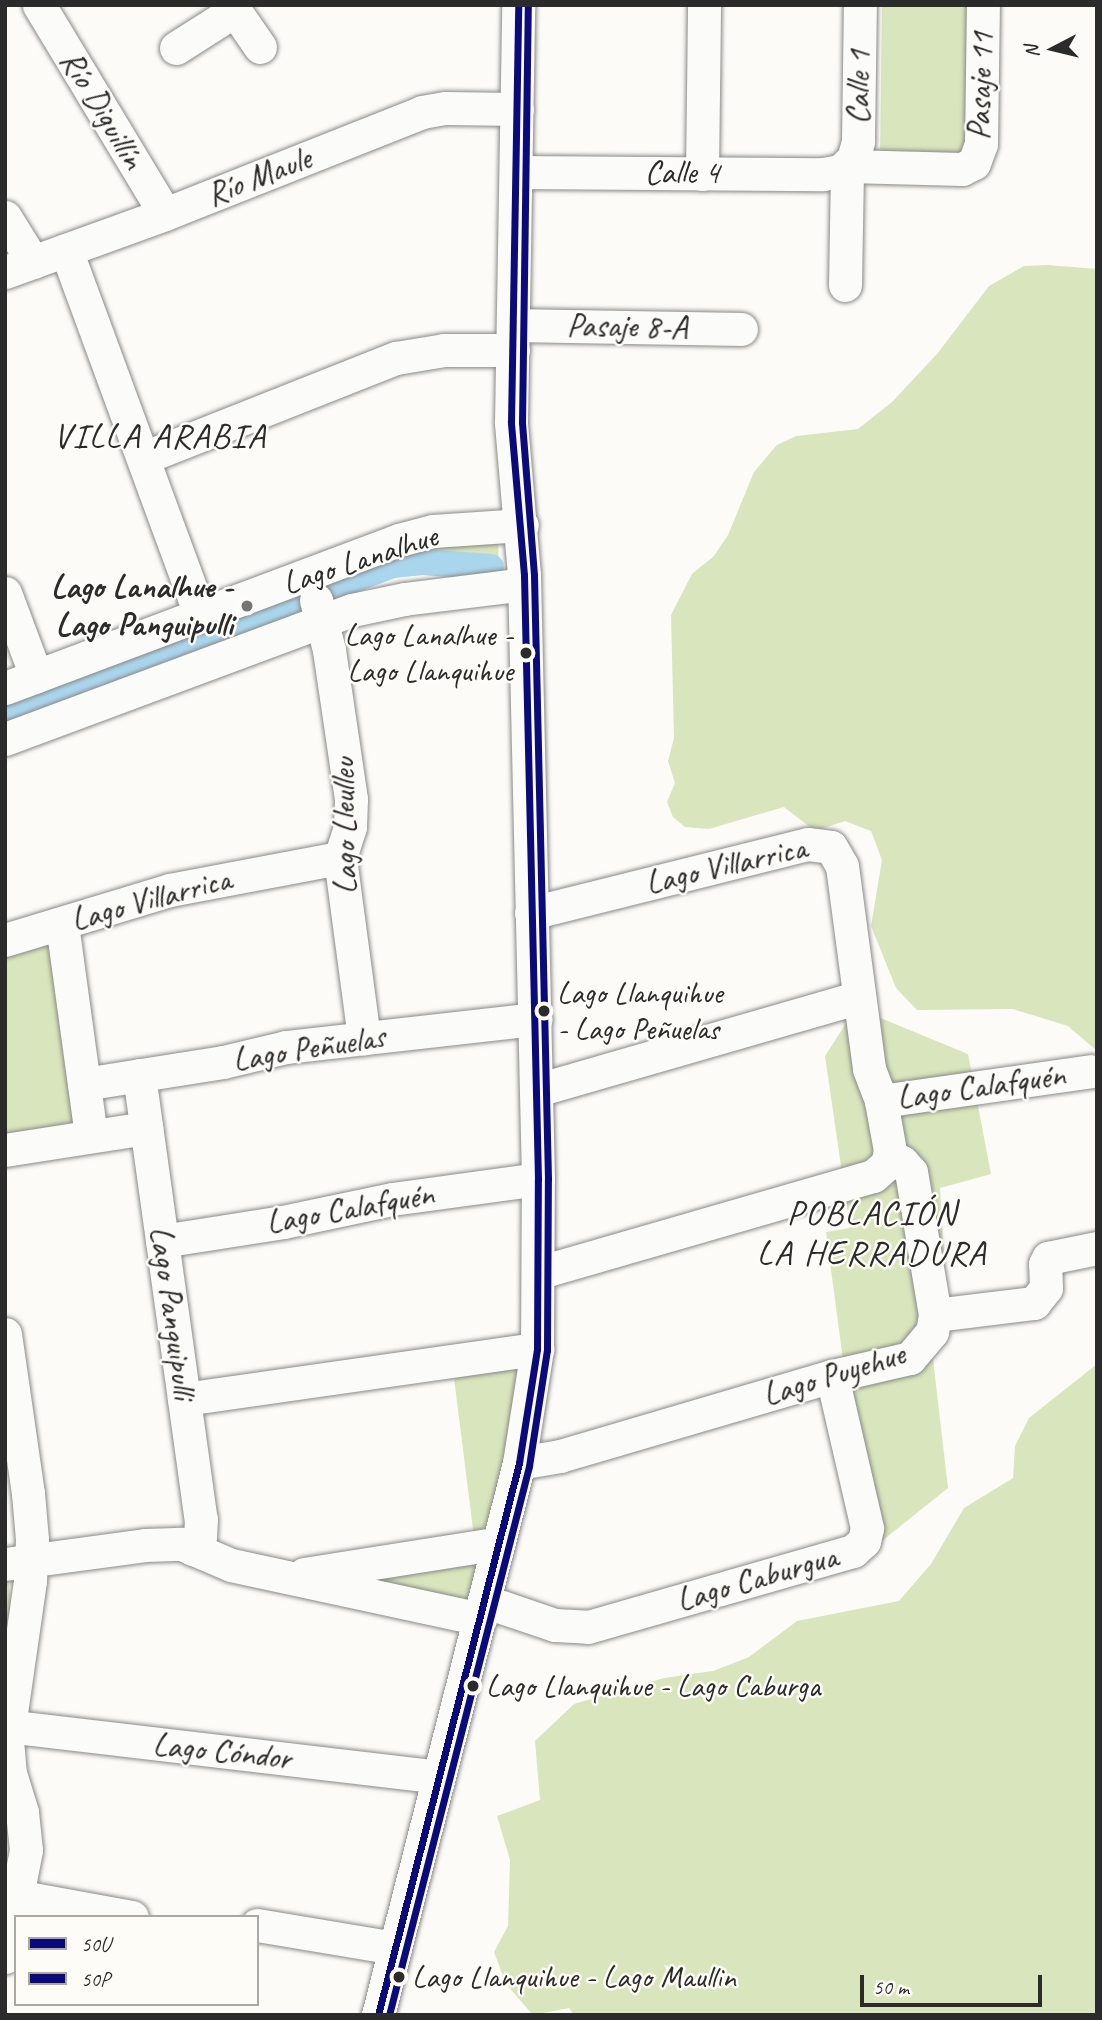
<!DOCTYPE html>
<meta charset="utf-8">
<style>
body{margin:0}
#map{position:relative;width:1102px;height:2020px;overflow:hidden;background:#fcfbf8;font-family:Caveat,sans-serif}
div>[style]{position:absolute}
.green>*{inset:0;background:#d9e5bc}
.canal>*{height:26px;margin:-13px;padding:0 13px;transform-origin:13px;border-radius:13px;background:#aad6ed}
.roads{filter:drop-shadow(0 0 2px #898987) drop-shadow(0 0 2px #898987)}
.minor>*{height:33px;margin:-16.5px;padding:0 16.5px;transform-origin:16.5px;border-radius:16.5px;background:#fbfbf9}
.bus-1>*{height:7px;margin:-3.5px;padding:0 3.5px;transform-origin:3.5px;border-radius:3.5px;background:#0a0a7a}
.bus-2>*{height:7px;margin:-3.5px;padding:0 3.5px;transform-origin:3.5px;border-radius:3.5px;background:#0a0a7a}
.dots>*{width:19px;height:19px;translate:-50% -50%;box-sizing:border-box;border:4px solid #fdfcf7;border-radius:50%}
span{translate:-50% -50%;white-space:nowrap;text-align:center;line-height:1.15;-webkit-text-stroke:5px #fdfcf7;paint-order:stroke}
.bus-label{font-size:31px;color:#2b2b2b}
.right{translate:-100% -50%;text-align:right}
.left{translate:0 -50%;text-align:left}
.street-label{font-size:33px;color:#2b2b2b}
.poi-label{font-size:33px;color:#2b2b2b;font-weight:700}
.neighbourhood-label{font-size:35px;color:#2b2b2b;letter-spacing:2px}
.frame{position:absolute;inset:0;border:7px solid #2b2b2b;pointer-events:none}
.legend{position:absolute;left:14px;top:1915px;width:245px;height:91px;box-sizing:border-box;background:#fdfcf7;border:2px solid #a9a8a5;margin:0;padding:9px 12px;list-style:none;font-size:21px;color:#2b2b2b}
.legend li{display:flex;align-items:center;gap:14px;height:35px}
.legend b{width:35px;border:2px solid #a9a8a5}
.north{position:absolute;left:1018px;top:14px;width:70px;height:70px;-webkit-text-stroke:5px #fdfcf7;paint-order:stroke;rotate:263deg;font-size:19px;font-weight:700;line-height:28px;text-align:center;color:#2b2b2b}
.north::after{content:'';display:block;margin:auto;width:24px;height:32px;background:#2b2b2b;clip-path:polygon(50% 0,100% 100%,50% 72%,0 100%)}
.scale{position:absolute;left:860px;top:1975px;width:182px;height:32px;box-sizing:border-box;border:4px solid #2b2b2b;border-top:0;padding-left:9px;font-size:21px;line-height:24px;white-space:nowrap;color:#2b2b2b;-webkit-text-stroke:5px #fdfcf7;paint-order:stroke}
</style>
<div id="map">
<div class="green">
<div style="clip-path:polygon(882px 5px,974px 5px,972px 148px,963px 159px,880px 160px)"></div>
<div style="clip-path:polygon(1048px 265px,1097px 269px,1097px 1051px,1068px 1026px,1013px 1009px,917px 1010px,896px 988px,871px 926px,882px 860px,871px 831px,845px 821px,815px 831px,784px 807px,709px 829px,685px 827px,673px 817px,667px 802px,675px 783px,668px 761px,674px 738px,671px 615px,692px 574px,714px 556px,728px 535px,754px 472px,777px 445px,796px 436px,858px 429px,892px 402px,937px 354px,989px 286px,1024px 266px)"></div>
<div style="clip-path:polygon(498px 537px,499px 569px,399px 577px,287px 613px,5px 727px,5px 706px,338px 574px,398px 552px)"></div>
<div style="clip-path:polygon(42px 943px,57px 949px,82px 1119px,72px 1132px,5px 1144px,5px 951px)"></div>
<div style="clip-path:polygon(856px 1008px,968px 1054px,991px 1174px,940px 1188px,948px 1318px,932px 1350px,948px 1488px,857px 1561px,847px 1390px,826px 1232px,850px 1228px,825px 1056px)"></div>
<div style="clip-path:polygon(1097px 1364px,1097px 2015px,574px 2015px,569px 2008px,533px 2015px,506px 1984px,494px 1952px,508px 1926px,510px 1860px,497px 1816px,540px 1800px,535px 1741px,574px 1704px,664px 1678px,713px 1671px,749px 1657px,797px 1621px,899px 1601px,931px 1564px,964px 1508px,1013px 1478px,1015px 1446px,1029px 1418px)"></div>
<div style="clip-path:polygon(524px 1366px,488px 1536px,474px 1537px,454px 1378px)"></div>
<div style="clip-path:polygon(5px 1540px,12px 1619px,5px 1656px)"></div>
<div style="clip-path:polygon(484px 1552px,472px 1608px,326px 1579px)"></div>
</div>
<div class="canal">
<div style="left:5px;top:713px;width:415px;rotate:-20.9deg"></div>
<div style="left:393px;top:565px;width:30px;rotate:-6deg"></div>
<div style="left:423px;top:562px;width:68px;rotate:4.2deg"></div>
</div>
<div class="roads">
<div class="minor">
<div style="left:39px;top:5px;width:244px;rotate:58.9deg"></div>
<div style="left:231px;top:5px;width:51px;rotate:55.4deg"></div>
<div style="left:176px;top:48px;width:69px;rotate:-32.5deg"></div>
<div style="left:847px;top:166px;width:115px;rotate:1.5deg"></div>
<div style="left:962px;top:169px;width:13px;rotate:-27deg"></div>
<div style="left:974px;top:163px;width:20px;rotate:-70deg"></div>
<div style="left:981px;top:144px;width:139px;rotate:-89.2deg"></div>
<div style="left:516px;top:172px;width:307px;rotate:0.4deg"></div>
<div style="left:823px;top:174px;width:17px;rotate:-10deg"></div>
<div style="left:840px;top:171px;width:18px;rotate:-43deg"></div>
<div style="left:853px;top:159px;width:19px;rotate:-74deg"></div>
<div style="left:858px;top:141px;width:136px;rotate:-89.2deg"></div>
<div style="left:702px;top:174px;width:169px;rotate:-89.3deg"></div>
<div style="left:5px;top:217px;width:53px;rotate:58.1deg"></div>
<div style="left:66px;top:250px;width:390px;rotate:69.8deg"></div>
<div style="left:5px;top:272px;width:170px;rotate:-19.9deg"></div>
<div style="left:165px;top:214px;width:277px;rotate:-21.6deg"></div>
<div style="left:422px;top:112px;width:23px;rotate:-10deg"></div>
<div style="left:445px;top:108px;width:72px;rotate:0.8deg"></div>
<div style="left:845px;top:285px;width:119px;rotate:-89deg"></div>
<div style="left:513px;top:325px;width:228px;rotate:1deg"></div>
<div style="left:143px;top:458px;width:272px;rotate:-21.6deg"></div>
<div style="left:396px;top:358px;width:49px;rotate:-9.5deg"></div>
<div style="left:444px;top:350px;width:69px"></div>
<div style="left:5px;top:593px;width:89px;rotate:69.5deg"></div>
<div style="left:316px;top:600px;width:52px;rotate:75.4deg"></div>
<div style="left:329px;top:650px;width:151px;rotate:81.6deg"></div>
<div style="left:351px;top:799px;width:28px;rotate:92deg"></div>
<div style="left:350px;top:827px;width:33px;rotate:108deg"></div>
<div style="left:340px;top:858px;width:182px;rotate:82.4deg"></div>
<div style="left:5px;top:688px;width:421px;rotate:-20.6deg"></div>
<div style="left:399px;top:540px;width:35px;rotate:-15deg"></div>
<div style="left:433px;top:531px;width:89px;rotate:-3.9deg"></div>
<div style="left:5px;top:739px;width:370px;rotate:-20.4deg"></div>
<div style="left:352px;top:610px;width:53px;rotate:-11.9deg"></div>
<div style="left:404px;top:599px;width:121px;rotate:-7.1deg"></div>
<div style="left:531px;top:913px;width:285px;rotate:-14deg"></div>
<div style="left:808px;top:844px;width:23px;rotate:7deg"></div>
<div style="left:831px;top:847px;width:22px;rotate:60deg"></div>
<div style="left:842px;top:866px;width:205px;rotate:82.4deg"></div>
<div style="left:869px;top:1069px;width:34px;rotate:69deg"></div>
<div style="left:881px;top:1101px;width:51px;rotate:79.8deg"></div>
<div style="left:890px;top:1151px;width:13px;rotate:103deg"></div>
<div style="left:887px;top:1164px;width:18px;rotate:139deg"></div>
<div style="left:873px;top:1176px;width:347px;rotate:163.9deg"></div>
<div style="left:62px;top:924px;width:214px;rotate:82.2deg"></div>
<div style="left:5px;top:940px;width:172px;rotate:-16.9deg"></div>
<div style="left:170px;top:890px;width:173px;rotate:-10.7deg"></div>
<div style="left:139px;top:1075px;width:448px;rotate:82.1deg"></div>
<div style="left:201px;top:1519px;width:17px;rotate:93deg"></div>
<div style="left:200px;top:1536px;width:15px;rotate:118deg"></div>
<div style="left:84px;top:1084px;width:141px;rotate:-9deg"></div>
<div style="left:223px;top:1062px;width:65px;rotate:-13.4deg"></div>
<div style="left:286px;top:1047px;width:251px;rotate:-6.4deg"></div>
<div style="left:537px;top:1090px;width:335px;rotate:-16.1deg"></div>
<div style="left:881px;top:1101px;width:212px;rotate:-8.1deg"></div>
<div style="left:5px;top:1150px;width:143px;rotate:-8.9deg"></div>
<div style="left:162px;top:1241px;width:122px;rotate:-8.9deg"></div>
<div style="left:283px;top:1222px;width:111px;rotate:-11.9deg"></div>
<div style="left:392px;top:1199px;width:147px;rotate:-7.8deg"></div>
<div style="left:935px;top:1315px;width:100px;rotate:-6.9deg"></div>
<div style="left:1034px;top:1303px;width:19px;rotate:-51deg"></div>
<div style="left:1046px;top:1288px;width:24px;rotate:-92deg"></div>
<div style="left:1045px;top:1264px;width:7px;rotate:-63deg"></div>
<div style="left:1048px;top:1258px;width:50px;rotate:-11.5deg"></div>
<div style="left:5px;top:1334px;width:161px;rotate:81.8deg"></div>
<div style="left:28px;top:1493px;width:47px;rotate:85.1deg"></div>
<div style="left:32px;top:1540px;width:41px;rotate:92.8deg"></div>
<div style="left:30px;top:1581px;width:161px;rotate:98.2deg"></div>
<div style="left:7px;top:1740px;width:33px;rotate:85deg"></div>
<div style="left:10px;top:1773px;width:41px;rotate:72.9deg"></div>
<div style="left:22px;top:1812px;width:38px;rotate:84deg"></div>
<div style="left:26px;top:1850px;width:109px;rotate:101.1deg"></div>
<div style="left:184px;top:1399px;width:357px;rotate:-8.1deg"></div>
<div style="left:519px;top:1463px;width:42px;rotate:-9.7deg"></div>
<div style="left:560px;top:1456px;width:284px;rotate:-16.4deg"></div>
<div style="left:832px;top:1376px;width:80px;rotate:-13deg"></div>
<div style="left:910px;top:1358px;width:34px;rotate:-50deg"></div>
<div style="left:932px;top:1332px;width:17px;rotate:-80deg"></div>
<div style="left:935px;top:1315px;width:145px;rotate:-99.5deg"></div>
<div style="left:911px;top:1172px;width:13px;rotate:-132deg"></div>
<div style="left:902px;top:1162px;width:13px;rotate:-162deg"></div>
<div style="left:5px;top:1564px;width:141px;rotate:-7.7deg"></div>
<div style="left:145px;top:1545px;width:37px;rotate:-2deg"></div>
<div style="left:182px;top:1544px;width:53px;rotate:23.2deg"></div>
<div style="left:231px;top:1565px;width:255px;rotate:12.2deg"></div>
<div style="left:304px;top:1574px;width:197px;rotate:-9deg"></div>
<div style="left:484px;top:1601px;width:75px;rotate:18.7deg"></div>
<div style="left:555px;top:1625px;width:33px;rotate:3deg"></div>
<div style="left:588px;top:1627px;width:276px;rotate:-16deg"></div>
<div style="left:853px;top:1551px;width:15px;rotate:-42deg"></div>
<div style="left:864px;top:1541px;width:13px;rotate:-77deg"></div>
<div style="left:867px;top:1528px;width:156px;rotate:-103deg"></div>
<div style="left:7px;top:1726px;width:434px;rotate:6.7deg"></div>
<div style="left:5px;top:1894px;width:129px;rotate:10.3deg"></div>
<div style="left:257px;top:1925px;width:140px;rotate:9.5deg"></div>
<div style="left:378px;top:2015px;width:570px;rotate:-75.67deg"></div>
<div style="left:519px;top:1463px;width:115px;rotate:-81deg"></div>
<div style="left:537px;top:1349px;width:170px;rotate:-89.7deg"></div>
<div style="left:538px;top:1179px;width:604px;rotate:-91.33deg"></div>
<div style="left:524px;top:575px;width:154px;rotate:-94.9deg"></div>
<div style="left:511px;top:422px;width:417px;rotate:-89deg"></div>
</div>
</div>
<div class="bus-1">
<div style="left:378px;top:2015px;width:570px;rotate:-75.67deg"></div>
<div style="left:519px;top:1463px;width:115px;rotate:-81deg"></div>
<div style="left:537px;top:1349px;width:170px;rotate:-89.7deg"></div>
<div style="left:538px;top:1179px;width:604px;rotate:-91.33deg"></div>
<div style="left:524px;top:575px;width:154px;rotate:-94.9deg"></div>
<div style="left:511px;top:422px;width:417px;rotate:-89deg"></div>
</div>
<div class="bus-2">
<div style="left:389px;top:2015px;width:567px;rotate:-75.69deg"></div>
<div style="left:529px;top:1466px;width:117px;rotate:-81.2deg"></div>
<div style="left:547px;top:1350px;width:171px;rotate:-89.7deg"></div>
<div style="left:548px;top:1179px;width:604px;rotate:-91.33deg"></div>
<div style="left:534px;top:575px;width:153px;rotate:-94.5deg"></div>
<div style="left:522px;top:422px;width:417px;rotate:-89.2deg"></div>
</div>
<div class="dots">
<div style="left:247px;top:606px;background:#747473"></div>
<div style="left:526px;top:653px;background:#2b2b2b"></div>
<div style="left:544px;top:1011px;background:#2b2b2b"></div>
<div style="left:473px;top:1686px;background:#2b2b2b"></div>
<div style="left:399px;top:1977px;background:#2b2b2b"></div>
</div>
<div class="bus-label">
<span class="right" style="left:513px;top:653px">Lago Lanalhue -<br>Lago Llanquihue</span>
<span class="left" style="left:557px;top:1011px">Lago Llanquihue<br>- Lago Peñuelas</span>
<span class="left" style="left:486px;top:1686px">Lago Llanquihue - Lago Caburga</span>
<span class="left" style="left:412px;top:1977px">Lago Llanquihue - Lago Maullin</span>
</div>
<div class="street-label">
<span style="left:981px;top:86px;rotate:-88deg">Pasaje 11</span>
<span style="left:859px;top:87px;rotate:-89deg">Calle 1</span>
<span style="left:102px;top:110px;rotate:59deg">Río Diguillín</span>
<span style="left:682px;top:173px">Calle 4</span>
<span style="left:259px;top:177px;rotate:-21deg">Río Maule</span>
<span style="left:627px;top:327px;rotate:1deg">Pasaje 8-A</span>
<span style="left:360px;top:560px;rotate:-18deg">Lago Lanalhue</span>
<span style="left:345px;top:826px;rotate:-91deg">Lago Lleulleu</span>
<span style="left:726px;top:866px;rotate:-13deg">Lago Villarrica</span>
<span style="left:151px;top:900px;rotate:-15deg">Lago Villarrica</span>
<span style="left:309px;top:1049px;rotate:-9deg">Lago Peñuelas</span>
<span style="left:981px;top:1087px;rotate:-8deg">Lago Calafquén</span>
<span style="left:350px;top:1209px;rotate:-10deg">Lago Calafquén</span>
<span style="left:172px;top:1313px;rotate:82deg">Lago Panguipulli</span>
<span style="left:834px;top:1375px;rotate:-17deg">Lago Puyehue</span>
<span style="left:757px;top:1579px;rotate:-16deg">Lago Caburgua</span>
<span style="left:222px;top:1752px;rotate:6deg">Lago Cóndor</span>
</div>
<div class="poi-label">
<span class="right" style="left:233px;top:606px">Lago Lanalhue -<br>Lago Panguipulli</span>
</div>
<div class="neighbourhood-label">
<span style="left:160px;top:436px">VILLA ARABIA</span>
<span style="left:872px;top:1233px">POBLACIÓN<br>LA HERRADURA</span>
</div>
<div class="frame"></div>
<ul class="legend">
<li><b style="height:9px;background:#0a0a7a"></b>50U</li>
<li><b style="height:9px;background:#0a0a7a"></b>50P</li>
</ul>
<div class="north">N</div>
<div class="scale">50 m</div>
</div>
